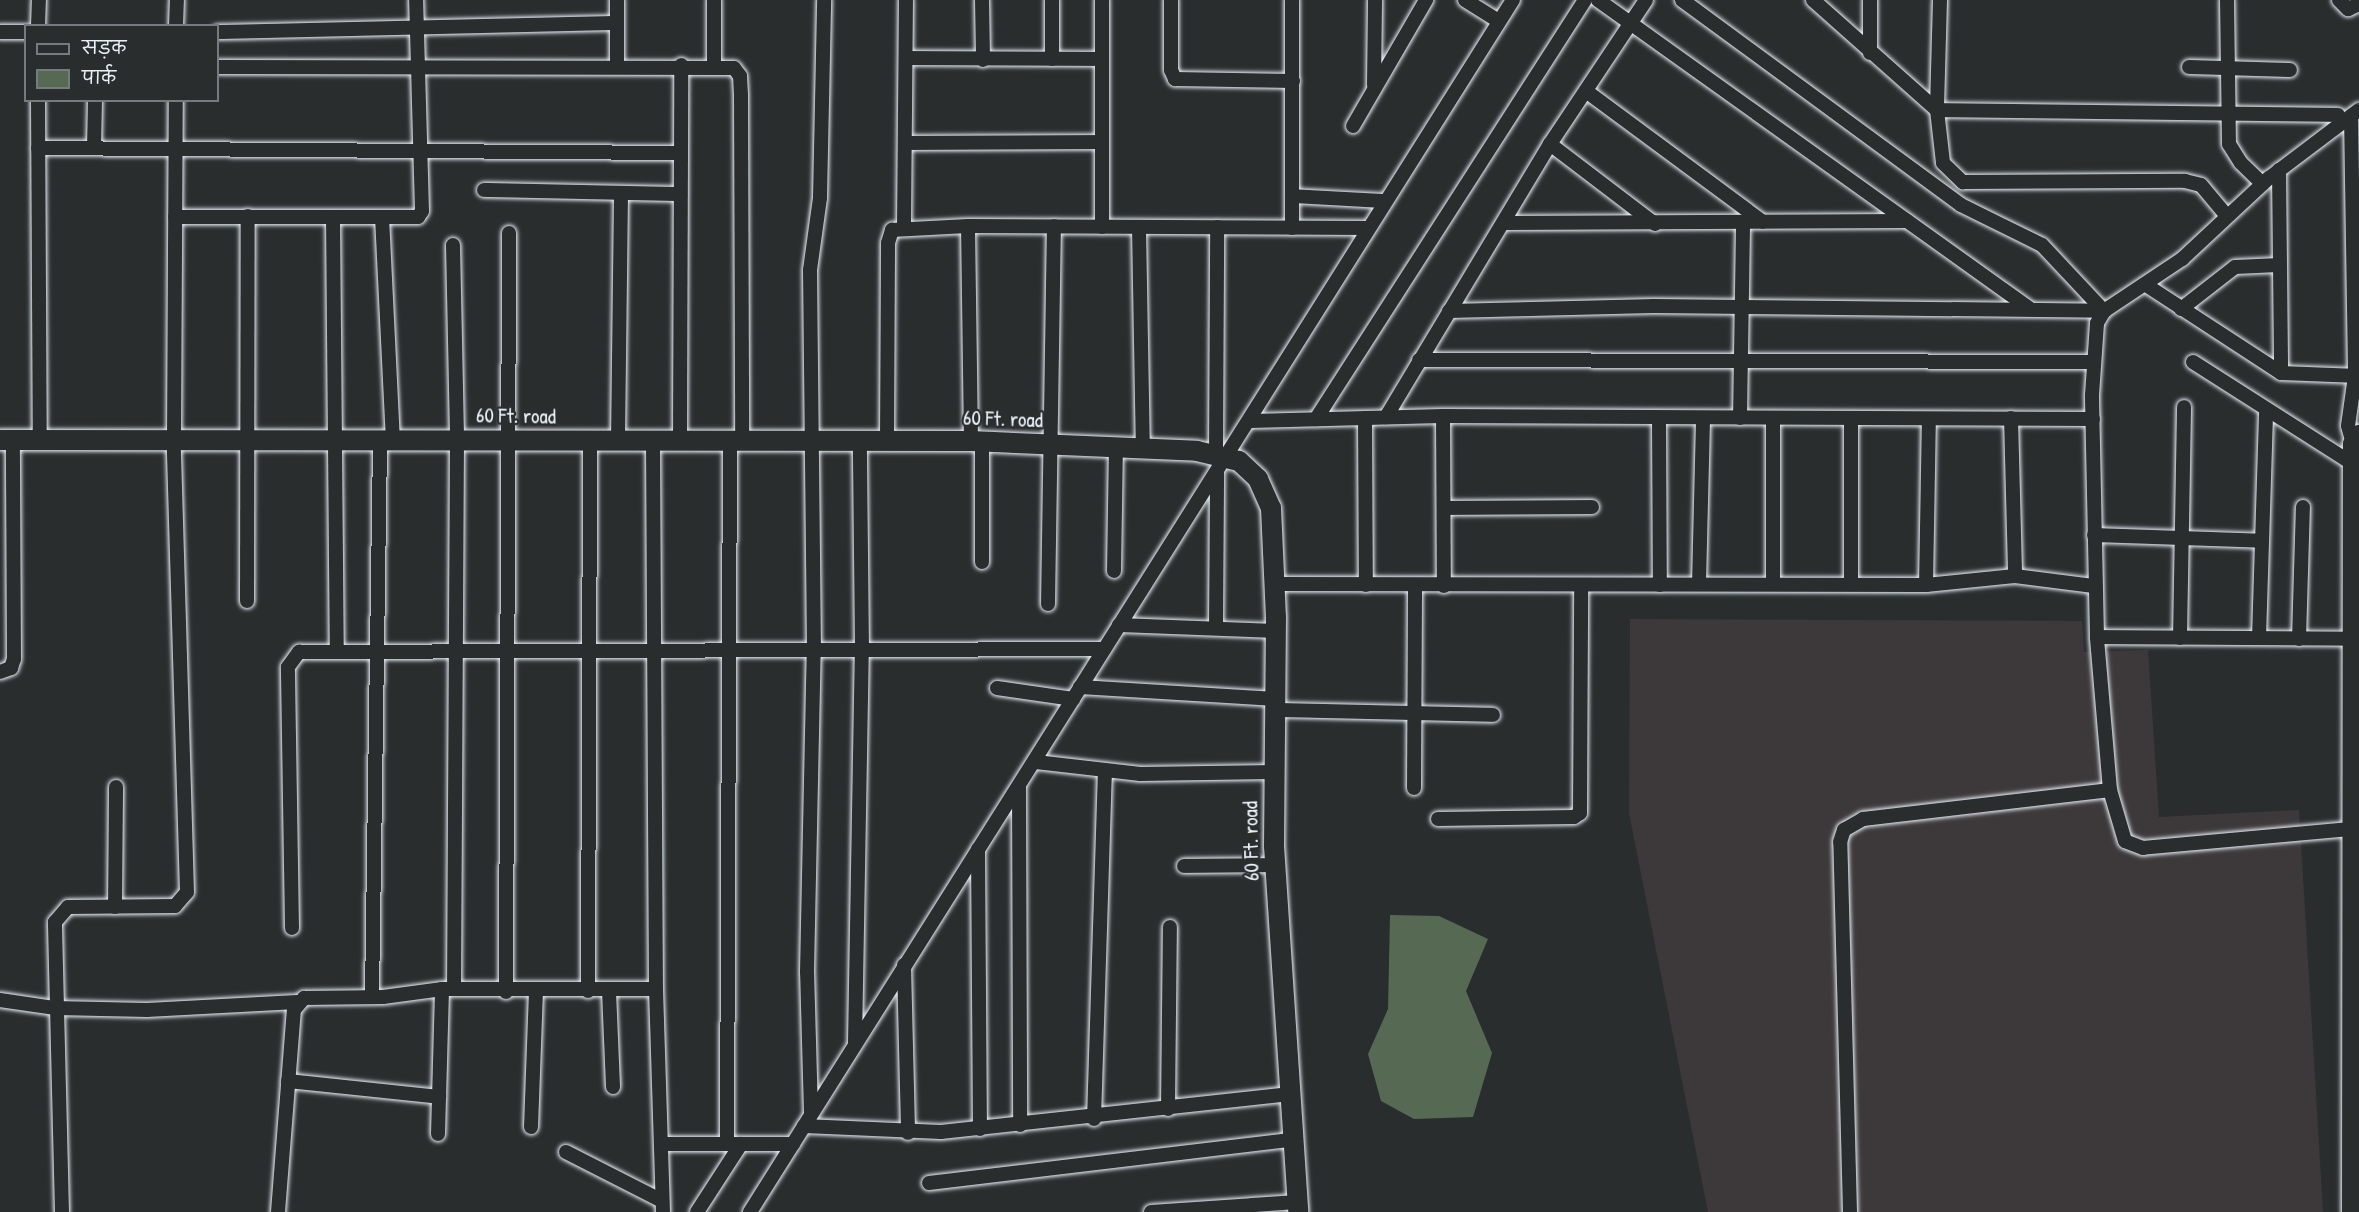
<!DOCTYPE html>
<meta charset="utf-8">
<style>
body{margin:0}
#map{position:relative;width:2359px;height:1212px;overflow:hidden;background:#2a2d2e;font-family:"Patrick Hand","Playpen Sans Deva",sans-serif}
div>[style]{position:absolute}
.built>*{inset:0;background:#3d393a}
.green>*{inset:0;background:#566953}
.roads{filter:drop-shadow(0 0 2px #e8f1f8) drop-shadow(0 0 2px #e8f1f8)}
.street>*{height:14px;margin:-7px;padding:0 7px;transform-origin:7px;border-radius:7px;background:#2a2d2e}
.secondary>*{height:20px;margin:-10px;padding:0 10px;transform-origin:10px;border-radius:10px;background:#2a2d2e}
span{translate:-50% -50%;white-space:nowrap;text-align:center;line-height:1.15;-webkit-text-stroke:4.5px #2a2d2e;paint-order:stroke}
.street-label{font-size:21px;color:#e8f1f8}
.legend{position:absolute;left:24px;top:24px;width:195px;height:78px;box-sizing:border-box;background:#2a2d2e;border:2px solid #767b7f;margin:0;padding:8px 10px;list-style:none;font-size:18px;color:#e8f1f8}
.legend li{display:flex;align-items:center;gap:12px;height:30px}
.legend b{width:30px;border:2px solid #767b7f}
</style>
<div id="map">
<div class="built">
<div style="clip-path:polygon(1630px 619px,2082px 621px,2084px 652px,2148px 650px,2159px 817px,2299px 810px,2323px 1212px,1708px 1212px,1629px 813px)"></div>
</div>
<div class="green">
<div style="clip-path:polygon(1390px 915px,1439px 916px,1488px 939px,1466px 991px,1492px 1053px,1473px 1117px,1414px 1119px,1381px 1101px,1368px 1054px,1388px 1009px)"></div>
</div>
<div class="roads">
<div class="street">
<div style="left:617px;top:0;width:66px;rotate:90deg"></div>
<div style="left:982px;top:0;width:60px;rotate:89deg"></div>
<div style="left:1171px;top:0;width:70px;rotate:90deg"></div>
<div style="left:1171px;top:70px;width:10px;rotate:66deg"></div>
<div style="left:1175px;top:79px;width:118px;rotate:1deg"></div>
<div style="left:1465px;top:0;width:40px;rotate:32deg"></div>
<div style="left:1598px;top:0;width:530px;rotate:35.55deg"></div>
<div style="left:1682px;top:0;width:346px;rotate:36.3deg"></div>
<div style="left:1961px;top:205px;width:90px;rotate:26.3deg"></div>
<div style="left:2042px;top:245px;width:91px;rotate:46.8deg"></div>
<div style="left:1813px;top:0;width:166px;rotate:41.6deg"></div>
<div style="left:1937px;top:110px;width:53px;rotate:83.5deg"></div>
<div style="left:1943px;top:163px;width:28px;rotate:44deg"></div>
<div style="left:1963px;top:182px;width:222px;rotate:-0.3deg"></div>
<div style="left:2185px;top:181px;width:16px;rotate:14deg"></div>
<div style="left:2201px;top:185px;width:40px;rotate:50deg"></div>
<div style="left:1870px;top:0;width:53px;rotate:90deg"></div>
<div style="left:1940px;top:0;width:110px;rotate:91.6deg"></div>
<div style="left:1937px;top:110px;width:401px;rotate:0.7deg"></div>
<div style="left:2227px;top:0;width:144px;rotate:89.2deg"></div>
<div style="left:2229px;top:144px;width:22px;rotate:58deg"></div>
<div style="left:2241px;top:163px;width:30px;rotate:44deg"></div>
<div style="left:2339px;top:0;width:13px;rotate:45deg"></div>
<div style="left:2348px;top:9px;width:12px;rotate:-24deg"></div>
<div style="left:38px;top:26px;width:26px;rotate:-88deg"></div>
<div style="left:176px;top:26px;width:26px;rotate:-88deg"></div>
<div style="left:0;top:32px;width:26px"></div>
<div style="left:218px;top:32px;width:399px;rotate:-1.3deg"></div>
<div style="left:907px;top:58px;width:195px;rotate:0.3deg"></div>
<div style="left:1052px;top:59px;width:59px;rotate:-90deg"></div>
<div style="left:714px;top:66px;width:66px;rotate:-90deg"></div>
<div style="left:218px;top:67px;width:516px;rotate:0.11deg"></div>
<div style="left:734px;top:68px;width:10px;rotate:53deg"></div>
<div style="left:740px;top:76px;width:19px;rotate:87deg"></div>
<div style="left:741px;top:95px;width:346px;rotate:89.8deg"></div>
<div style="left:2189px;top:67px;width:101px;rotate:1.7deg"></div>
<div style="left:1374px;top:85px;width:85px;rotate:-89.3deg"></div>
<div style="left:1586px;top:91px;width:220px;rotate:36.5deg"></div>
<div style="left:38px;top:100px;width:340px;rotate:89.7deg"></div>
<div style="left:2351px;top:116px;width:260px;rotate:89.1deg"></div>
<div style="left:2355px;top:376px;width:50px;rotate:98deg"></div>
<div style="left:2348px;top:426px;width:19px;rotate:74deg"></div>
<div style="left:1353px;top:126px;width:146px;rotate:-59.9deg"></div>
<div style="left:907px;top:143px;width:194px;rotate:-0.3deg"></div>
<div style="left:1550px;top:144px;width:132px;rotate:37.3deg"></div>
<div style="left:38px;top:148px;width:642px;rotate:0.45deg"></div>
<div style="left:94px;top:148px;width:48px;rotate:-88.8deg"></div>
<div style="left:2279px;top:170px;width:203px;rotate:89.4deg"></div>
<div style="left:484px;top:190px;width:196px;rotate:1.2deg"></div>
<div style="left:1292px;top:196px;width:93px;rotate:3.1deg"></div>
<div style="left:175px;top:217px;width:243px"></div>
<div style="left:418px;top:217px;width:7px;rotate:-56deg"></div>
<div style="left:422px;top:211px;width:211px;rotate:-91.6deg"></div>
<div style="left:333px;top:217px;width:434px;rotate:89.5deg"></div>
<div style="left:382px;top:217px;width:225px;rotate:87.2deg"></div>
<div style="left:1505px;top:223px;width:402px;rotate:-0.3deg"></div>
<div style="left:904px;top:226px;width:226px;rotate:-89.5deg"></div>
<div style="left:968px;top:226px;width:215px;rotate:89.2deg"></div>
<div style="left:1102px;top:227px;width:227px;rotate:-90deg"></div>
<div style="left:1139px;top:227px;width:221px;rotate:89deg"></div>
<div style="left:1292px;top:228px;width:228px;rotate:-90deg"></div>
<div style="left:453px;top:245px;width:194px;rotate:88.8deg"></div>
<div style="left:457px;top:439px;width:550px;rotate:90.31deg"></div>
<div style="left:2146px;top:285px;width:161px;rotate:33.1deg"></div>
<div style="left:2281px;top:373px;width:78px;rotate:2.2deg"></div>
<div style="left:2181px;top:309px;width:68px;rotate:-37.9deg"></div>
<div style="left:2235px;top:267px;width:44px;rotate:-2.6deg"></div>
<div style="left:1449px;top:311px;width:205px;rotate:-1.4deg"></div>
<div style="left:1654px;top:306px;width:450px;rotate:0.6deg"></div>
<div style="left:1419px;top:360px;width:675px;rotate:0.17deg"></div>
<div style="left:2193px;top:362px;width:190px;rotate:32.5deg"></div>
<div style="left:1443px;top:416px;width:170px;rotate:89.7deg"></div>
<div style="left:1386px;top:417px;width:318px;rotate:-59deg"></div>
<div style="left:1550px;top:144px;width:173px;rotate:-56.3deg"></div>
<div style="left:1365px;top:418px;width:167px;rotate:89.7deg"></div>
<div style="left:1740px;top:418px;width:195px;rotate:-89.1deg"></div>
<div style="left:2011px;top:418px;width:158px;rotate:88.5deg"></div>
<div style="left:1316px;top:419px;width:498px;rotate:-57.3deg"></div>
<div style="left:1659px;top:419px;width:166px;rotate:89.7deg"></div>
<div style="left:1251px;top:421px;width:192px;rotate:-1.5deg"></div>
<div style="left:1443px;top:416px;width:650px;rotate:0.26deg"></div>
<div style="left:618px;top:441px;width:247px;rotate:-89.3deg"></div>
<div style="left:653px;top:441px;width:548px;rotate:89.69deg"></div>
<div style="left:656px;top:989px;width:223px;rotate:88.2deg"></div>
<div style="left:680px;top:441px;width:376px;rotate:-89.8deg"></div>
<div style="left:887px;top:441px;width:198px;rotate:-89.7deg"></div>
<div style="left:888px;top:243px;width:14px;rotate:-73deg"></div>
<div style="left:892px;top:230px;width:76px;rotate:-3deg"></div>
<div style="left:968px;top:226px;width:400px;rotate:0.3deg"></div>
<div style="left:982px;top:442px;width:120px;rotate:90deg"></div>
<div style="left:1216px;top:454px;width:227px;rotate:-89.7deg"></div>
<div style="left:1445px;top:508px;width:147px;rotate:-0.4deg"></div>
<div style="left:2094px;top:535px;width:168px;rotate:2deg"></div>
<div style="left:1114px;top:571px;width:124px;rotate:-89.1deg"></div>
<div style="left:1275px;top:584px;width:651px;rotate:0.09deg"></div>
<div style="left:1926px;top:585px;width:89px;rotate:-5.8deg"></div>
<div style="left:2015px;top:576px;width:79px;rotate:7.3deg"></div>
<div style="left:1699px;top:584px;width:166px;rotate:-88.6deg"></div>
<div style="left:1773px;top:584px;width:166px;rotate:-90deg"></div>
<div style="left:1851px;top:584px;width:166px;rotate:-90deg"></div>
<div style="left:1926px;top:585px;width:166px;rotate:-89deg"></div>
<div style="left:247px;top:601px;width:385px;rotate:-89.9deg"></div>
<div style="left:1048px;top:604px;width:378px;rotate:-89.1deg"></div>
<div style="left:1119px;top:625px;width:157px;rotate:2.2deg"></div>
<div style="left:1216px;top:628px;width:157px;rotate:-89.6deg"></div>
<div style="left:2097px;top:637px;width:256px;rotate:0.4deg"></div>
<div style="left:2180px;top:638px;width:231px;rotate:-89deg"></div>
<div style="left:2259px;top:638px;width:226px;rotate:-88.2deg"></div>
<div style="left:2299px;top:639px;width:132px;rotate:-88.3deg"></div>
<div style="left:0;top:672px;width:12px;rotate:-20deg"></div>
<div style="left:11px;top:668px;width:9px;rotate:-72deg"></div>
<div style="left:14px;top:659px;width:219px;rotate:-90.3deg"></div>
<div style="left:1080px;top:687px;width:196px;rotate:3.5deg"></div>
<div style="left:997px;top:688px;width:77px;rotate:8.2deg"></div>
<div style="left:1276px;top:710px;width:217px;rotate:1.3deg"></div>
<div style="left:1036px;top:762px;width:105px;rotate:6.6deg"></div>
<div style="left:1140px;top:774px;width:134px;rotate:-0.9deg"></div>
<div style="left:1019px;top:787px;width:338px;rotate:89.8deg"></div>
<div style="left:1414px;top:788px;width:202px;rotate:-89.7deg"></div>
<div style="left:1438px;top:819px;width:136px;rotate:-0.8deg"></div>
<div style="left:1574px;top:817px;width:7px;rotate:-34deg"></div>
<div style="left:1580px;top:813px;width:228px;rotate:-89.7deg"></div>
<div style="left:2350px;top:829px;width:208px;rotate:174.8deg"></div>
<div style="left:2143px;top:848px;width:19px;rotate:-159deg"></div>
<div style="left:2125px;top:841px;width:53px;rotate:-106.4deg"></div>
<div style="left:2110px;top:790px;width:154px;rotate:-94.9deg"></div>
<div style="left:2097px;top:637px;width:242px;rotate:-91.2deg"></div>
<div style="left:2092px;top:395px;width:72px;rotate:-86deg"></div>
<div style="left:2097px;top:323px;width:14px;rotate:-60deg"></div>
<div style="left:2104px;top:311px;width:94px;rotate:-33.7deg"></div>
<div style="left:2182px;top:259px;width:119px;rotate:-43deg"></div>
<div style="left:2269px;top:178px;width:113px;rotate:-37.1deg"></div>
<div style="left:978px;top:849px;width:280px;rotate:89.6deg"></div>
<div style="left:1184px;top:866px;width:91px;rotate:-0.6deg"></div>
<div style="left:115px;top:907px;width:120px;rotate:-89.5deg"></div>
<div style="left:292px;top:928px;width:261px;rotate:-90.9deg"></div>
<div style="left:288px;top:667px;width:19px;rotate:-54deg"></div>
<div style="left:299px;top:652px;width:805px;rotate:-0.21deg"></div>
<div style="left:904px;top:965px;width:168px;rotate:88.6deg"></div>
<div style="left:588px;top:991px;width:550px;rotate:-89.79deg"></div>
<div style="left:609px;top:991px;width:96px;rotate:87.6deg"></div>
<div style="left:506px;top:992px;width:759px;rotate:-89.77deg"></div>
<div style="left:372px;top:996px;width:555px;rotate:-89.17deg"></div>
<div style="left:0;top:1000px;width:56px;rotate:8.3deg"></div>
<div style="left:55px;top:1008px;width:92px;rotate:1.2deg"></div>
<div style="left:147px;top:1010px;width:150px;rotate:-3.1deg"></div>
<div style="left:855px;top:1042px;width:393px;rotate:-89deg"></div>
<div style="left:862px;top:649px;width:208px;rotate:-90.6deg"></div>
<div style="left:288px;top:1081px;width:152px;rotate:6deg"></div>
<div style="left:1168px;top:1109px;width:182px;rotate:-89.4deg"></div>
<div style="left:811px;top:1113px;width:141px;rotate:-91.6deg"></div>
<div style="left:807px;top:972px;width:321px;rotate:-88.8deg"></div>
<div style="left:814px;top:651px;width:381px;rotate:-90.6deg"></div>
<div style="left:810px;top:270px;width:73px;rotate:-82.1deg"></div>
<div style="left:820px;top:198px;width:198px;rotate:-88.8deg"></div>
<div style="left:1094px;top:1119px;width:349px;rotate:-88.2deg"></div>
<div style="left:804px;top:1126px;width:137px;rotate:2.5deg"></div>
<div style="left:941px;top:1132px;width:349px;rotate:-6.2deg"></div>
<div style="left:531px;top:1127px;width:136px;rotate:-87.9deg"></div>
<div style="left:438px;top:1134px;width:145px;rotate:-88.4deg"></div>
<div style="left:661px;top:1144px;width:132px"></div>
<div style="left:727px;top:1144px;width:703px;rotate:-89.76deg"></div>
<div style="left:566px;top:1152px;width:108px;rotate:27deg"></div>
<div style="left:929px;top:1183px;width:366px;rotate:-6.8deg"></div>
<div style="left:62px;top:1212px;width:290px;rotate:-91.4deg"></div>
<div style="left:55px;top:922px;width:20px;rotate:-49deg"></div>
<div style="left:68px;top:907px;width:107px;rotate:-0.5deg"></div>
<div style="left:175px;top:906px;width:18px;rotate:-49deg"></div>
<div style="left:187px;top:892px;width:451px;rotate:-91.7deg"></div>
<div style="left:174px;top:441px;width:341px;rotate:-89.7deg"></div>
<div style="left:278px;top:1212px;width:203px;rotate:-85.5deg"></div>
<div style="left:294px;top:1010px;width:16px;rotate:-50deg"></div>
<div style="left:304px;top:998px;width:79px;rotate:-0.7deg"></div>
<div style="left:383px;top:997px;width:60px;rotate:-7.7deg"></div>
<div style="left:442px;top:989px;width:214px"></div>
<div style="left:697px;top:1212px;width:81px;rotate:-57.1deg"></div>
<div style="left:750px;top:1212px;width:1432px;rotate:-57.81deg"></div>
<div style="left:1151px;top:1212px;width:146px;rotate:-3.9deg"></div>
<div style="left:1850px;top:1212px;width:370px;rotate:-91.5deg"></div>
<div style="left:1840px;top:842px;width:13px;rotate:-72deg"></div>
<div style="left:1844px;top:830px;width:22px;rotate:-30deg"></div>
<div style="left:1863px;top:819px;width:249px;rotate:-6.7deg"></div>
</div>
<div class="secondary">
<div style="left:0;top:440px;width:971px;rotate:0.06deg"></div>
<div style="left:971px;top:441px;width:226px;rotate:2.5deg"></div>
<div style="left:1197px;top:451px;width:43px;rotate:13.4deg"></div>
<div style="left:1239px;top:461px;width:26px;rotate:43deg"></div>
<div style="left:1258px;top:479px;width:32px;rotate:66deg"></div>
<div style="left:1271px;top:508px;width:109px;rotate:87.4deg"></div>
<div style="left:1276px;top:617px;width:229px;rotate:90.5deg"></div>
<div style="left:1274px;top:846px;width:367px;rotate:86.2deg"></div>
<div style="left:2352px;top:1212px;width:768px;rotate:-89.93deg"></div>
<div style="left:2353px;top:444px;width:11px;rotate:-56deg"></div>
</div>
</div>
<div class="street-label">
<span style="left:516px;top:416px;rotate:1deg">60 Ft. road</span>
<span style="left:1003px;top:419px;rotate:2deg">60 Ft. road</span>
<span style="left:1251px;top:841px;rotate:-91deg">60 Ft. road</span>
</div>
<ul class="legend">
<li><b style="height:8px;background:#2a2d2e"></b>सड़क</li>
<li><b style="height:16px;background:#566953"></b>पार्क</li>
</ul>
</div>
